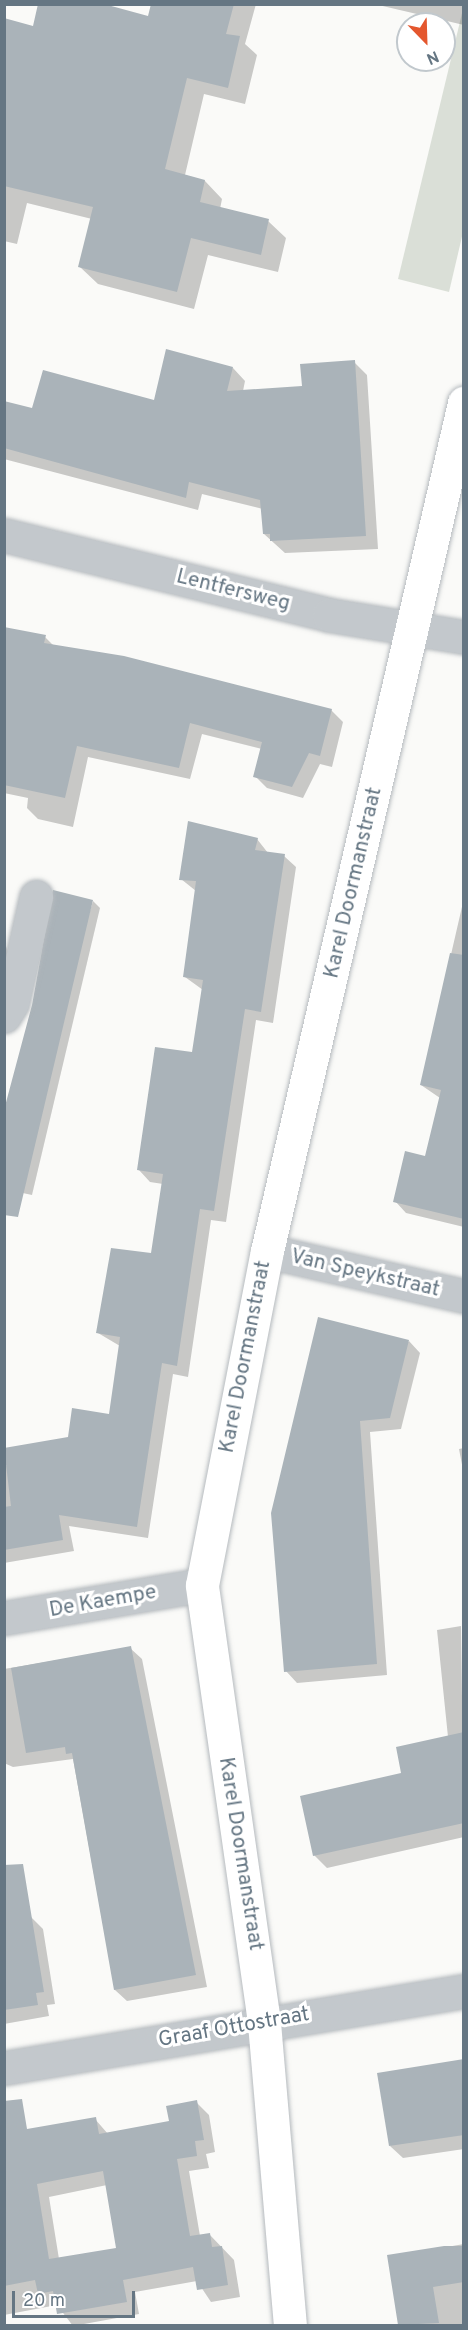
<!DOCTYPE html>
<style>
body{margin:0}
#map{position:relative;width:468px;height:2330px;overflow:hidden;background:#fafaf8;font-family:Overpass,sans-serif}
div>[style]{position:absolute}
.green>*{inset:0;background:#dadfd7}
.shadow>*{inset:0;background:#0003}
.building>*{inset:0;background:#aab3b9}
.roads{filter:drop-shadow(0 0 2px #b5babe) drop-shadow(0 0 2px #b5babe)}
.minor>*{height:33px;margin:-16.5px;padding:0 16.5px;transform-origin:16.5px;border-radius:16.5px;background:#c3c8cc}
.major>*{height:33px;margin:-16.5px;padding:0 16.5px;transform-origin:16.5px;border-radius:16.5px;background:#fff}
span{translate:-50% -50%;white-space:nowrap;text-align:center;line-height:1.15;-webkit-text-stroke:6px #fff;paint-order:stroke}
.street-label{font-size:21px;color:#657683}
.frame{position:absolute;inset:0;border:6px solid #657683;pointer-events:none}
.north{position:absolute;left:396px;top:12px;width:60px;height:60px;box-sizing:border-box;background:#fff;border:2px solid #c1c8cd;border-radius:50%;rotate:157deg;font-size:16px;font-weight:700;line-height:24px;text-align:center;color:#657683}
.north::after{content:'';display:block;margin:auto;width:21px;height:27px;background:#e4572e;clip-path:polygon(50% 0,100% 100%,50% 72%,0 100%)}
.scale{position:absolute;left:12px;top:2291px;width:123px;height:27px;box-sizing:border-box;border:3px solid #657683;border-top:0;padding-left:8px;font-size:18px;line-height:21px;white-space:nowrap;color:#657683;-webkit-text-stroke:4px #fff;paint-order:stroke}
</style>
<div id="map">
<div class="green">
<div style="clip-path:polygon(464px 5px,464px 228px,449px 292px,398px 279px)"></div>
</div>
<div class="shadow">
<div style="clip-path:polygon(152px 4px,256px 4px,245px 44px,257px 55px,245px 104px,204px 94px,185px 175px,205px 181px,222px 199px,220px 209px,268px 221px,286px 238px,278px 272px,208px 255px,194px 309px,98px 284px,80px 267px,92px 219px,27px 203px,17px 244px,4px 241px,4px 22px,34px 28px,149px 18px)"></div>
<div style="clip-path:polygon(374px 4px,464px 4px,464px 25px)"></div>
<div style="clip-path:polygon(354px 362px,367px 375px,378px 549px,285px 553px,264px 534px,263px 509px,202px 494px,198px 510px,4px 459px,4px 403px,33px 410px,155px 401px,233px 368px,245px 381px,243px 391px,304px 387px)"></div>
<div style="clip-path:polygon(4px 628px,45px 637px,54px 646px,331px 710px,343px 722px,332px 767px,320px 764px,303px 798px,267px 788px,255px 776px,262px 749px,202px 734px,190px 779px,88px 757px,73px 827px,38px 819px,27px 808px,28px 798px,4px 793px)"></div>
<div style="clip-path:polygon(257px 839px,268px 853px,284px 856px,296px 867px,273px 1023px,256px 1020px,226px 1222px,211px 1220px,188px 1377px,173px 1374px,148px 1538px,69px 1526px,74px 1551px,4px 1563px,4px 1466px,118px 1447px,120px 1346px,98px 1333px,152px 1255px,163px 1184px,150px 1182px,139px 1170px,193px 1054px,203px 990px,185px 977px,196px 891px,181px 879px)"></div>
<div style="clip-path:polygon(464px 898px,464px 1227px,406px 1213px,395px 1201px,426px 1158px,440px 1098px,421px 1085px)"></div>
<div style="clip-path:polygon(93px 901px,100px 908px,32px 1195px,4px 1189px)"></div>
<div style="clip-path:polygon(4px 940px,13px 968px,4px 978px)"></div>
<div style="clip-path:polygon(409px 1341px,420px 1353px,401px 1429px,370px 1432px,387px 1675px,297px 1683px,286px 1671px,273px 1513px)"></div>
<div style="clip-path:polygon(464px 1448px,464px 1475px,459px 1449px)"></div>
<div style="clip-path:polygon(461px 1626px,464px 1837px,327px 1868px,314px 1855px,448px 1737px,437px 1630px)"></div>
<div style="clip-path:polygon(130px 1648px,142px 1659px,207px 1987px,127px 2001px,115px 1990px,73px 1759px,13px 1767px,4px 1763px,4px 1669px)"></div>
<div style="clip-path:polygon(31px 1917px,43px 1929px,55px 2004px,47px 2005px,49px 2016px,4px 2024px,4px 1922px)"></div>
<div style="clip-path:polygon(464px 2061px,464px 2149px,403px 2158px,390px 2146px)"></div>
<div style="clip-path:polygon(evenodd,196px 2102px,209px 2115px,215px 2152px,206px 2154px,209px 2168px,189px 2171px,200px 2236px,209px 2234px,234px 2260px,240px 2297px,211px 2302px,197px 2281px,135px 2292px,139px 2314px,73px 2326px,57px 2305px,4px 2315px,4px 2151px,95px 2119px,108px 2134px,170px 2122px,196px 2102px,107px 2185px,118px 2250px,59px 2259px,49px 2197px,107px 2185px)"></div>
<div style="clip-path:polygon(464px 2244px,464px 2326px,403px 2326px,388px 2257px)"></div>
</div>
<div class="building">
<div style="clip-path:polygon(38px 4px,104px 4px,148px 16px,151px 4px,234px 4px,226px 34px,240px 36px,228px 88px,187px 78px,165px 169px,205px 180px,200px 202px,269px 219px,261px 255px,191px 238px,177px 292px,78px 267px,93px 207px,4px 186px,4px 18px,33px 26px)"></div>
<div style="clip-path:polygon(166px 349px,233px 367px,227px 391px,302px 386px,300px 364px,355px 360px,366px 536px,270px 541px,270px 534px,263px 534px,260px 500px,189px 482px,186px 498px,4px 448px,4px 401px,32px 408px,43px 370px,154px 400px)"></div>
<div style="clip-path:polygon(4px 627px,46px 635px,44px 643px,124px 656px,332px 709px,320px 756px,309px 753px,292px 787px,253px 777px,262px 742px,190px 723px,179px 768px,77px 746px,65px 798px,4px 785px)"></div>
<div style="clip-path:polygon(188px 821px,258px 838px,255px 850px,285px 854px,261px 1012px,245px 1009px,214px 1211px,200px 1209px,177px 1366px,162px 1363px,137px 1527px,59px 1515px,63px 1540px,4px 1550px,4px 1507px,11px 1506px,4px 1448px,68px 1437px,72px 1408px,109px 1414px,120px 1337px,96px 1333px,111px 1248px,151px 1253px,163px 1174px,137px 1170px,155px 1047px,192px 1052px,203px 980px,183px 977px,196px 881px,179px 880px)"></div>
<div style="clip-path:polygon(53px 890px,93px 900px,18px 1217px,4px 1215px,4px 1110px,32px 1005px)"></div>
<div style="clip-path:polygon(450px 953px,464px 955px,464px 1219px,393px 1202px,405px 1151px,425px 1156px,441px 1090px,420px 1085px)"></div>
<div style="clip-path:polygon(318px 1317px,409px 1340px,390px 1418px,360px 1421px,377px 1664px,284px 1672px,271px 1513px)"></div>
<div style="clip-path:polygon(131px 1646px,196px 1975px,114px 1990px,72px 1753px,66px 1754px,65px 1747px,26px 1753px,11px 1668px)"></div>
<div style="clip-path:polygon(464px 1732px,464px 1823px,313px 1856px,300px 1796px,401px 1773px,396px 1747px)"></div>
<div style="clip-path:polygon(23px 1864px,44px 1992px,36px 1993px,38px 2005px,4px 2010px,4px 1865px)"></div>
<div style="clip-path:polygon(464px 2059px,464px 2135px,389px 2146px,377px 2073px)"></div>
<div style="clip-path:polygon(evenodd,22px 2099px,27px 2129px,96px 2117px,99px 2134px,169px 2121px,166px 2106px,197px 2100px,204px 2140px,195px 2141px,197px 2156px,177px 2159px,190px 2236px,210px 2233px,212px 2247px,222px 2246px,228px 2285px,197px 2290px,193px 2267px,123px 2280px,127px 2302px,57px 2314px,53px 2291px,38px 2294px,35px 2280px,4px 2286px,4px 2101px,22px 2099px,103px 2171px,116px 2248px,49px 2259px,37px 2184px,103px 2171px)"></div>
<div style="clip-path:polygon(444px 2246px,464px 2246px,464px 2282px,433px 2287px,439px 2323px,398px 2325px,387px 2255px)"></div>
</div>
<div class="roads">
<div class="minor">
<div style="left:4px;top:535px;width:335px;rotate:13.8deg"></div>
<div style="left:329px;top:615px;width:137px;rotate:9.3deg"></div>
<div style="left:4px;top:1016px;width:15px;rotate:-58deg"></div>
<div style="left:12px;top:1003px;width:109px;rotate:-77.2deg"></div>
<div style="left:267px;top:1251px;width:202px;rotate:12.9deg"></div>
<div style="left:4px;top:1618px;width:201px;rotate:-9.5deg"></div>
<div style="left:4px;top:2068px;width:466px;rotate:-9.5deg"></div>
</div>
<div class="major">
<div style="left:290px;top:2326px;width:305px;rotate:-94.9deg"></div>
<div style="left:264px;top:2022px;width:441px;rotate:-98.1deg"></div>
<div style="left:202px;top:1585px;width:340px;rotate:-79deg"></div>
<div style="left:267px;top:1251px;width:871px;rotate:-76.92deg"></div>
</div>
</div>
<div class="street-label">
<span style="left:233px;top:591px;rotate:14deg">Lentfersweg</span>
<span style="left:354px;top:883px;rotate:-77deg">Karel Doormanstraat</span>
<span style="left:365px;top:1274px;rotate:13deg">Van Speykstraat</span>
<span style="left:246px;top:1357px;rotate:-79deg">Karel Doormanstraat</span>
<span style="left:103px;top:1602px;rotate:-10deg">De Kaempe</span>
<span style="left:240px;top:1854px;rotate:81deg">Karel Doormanstraat</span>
<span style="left:234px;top:2028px;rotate:-10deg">Graaf Ottostraat</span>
</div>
<div class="frame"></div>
<div class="north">N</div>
<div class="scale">20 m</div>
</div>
